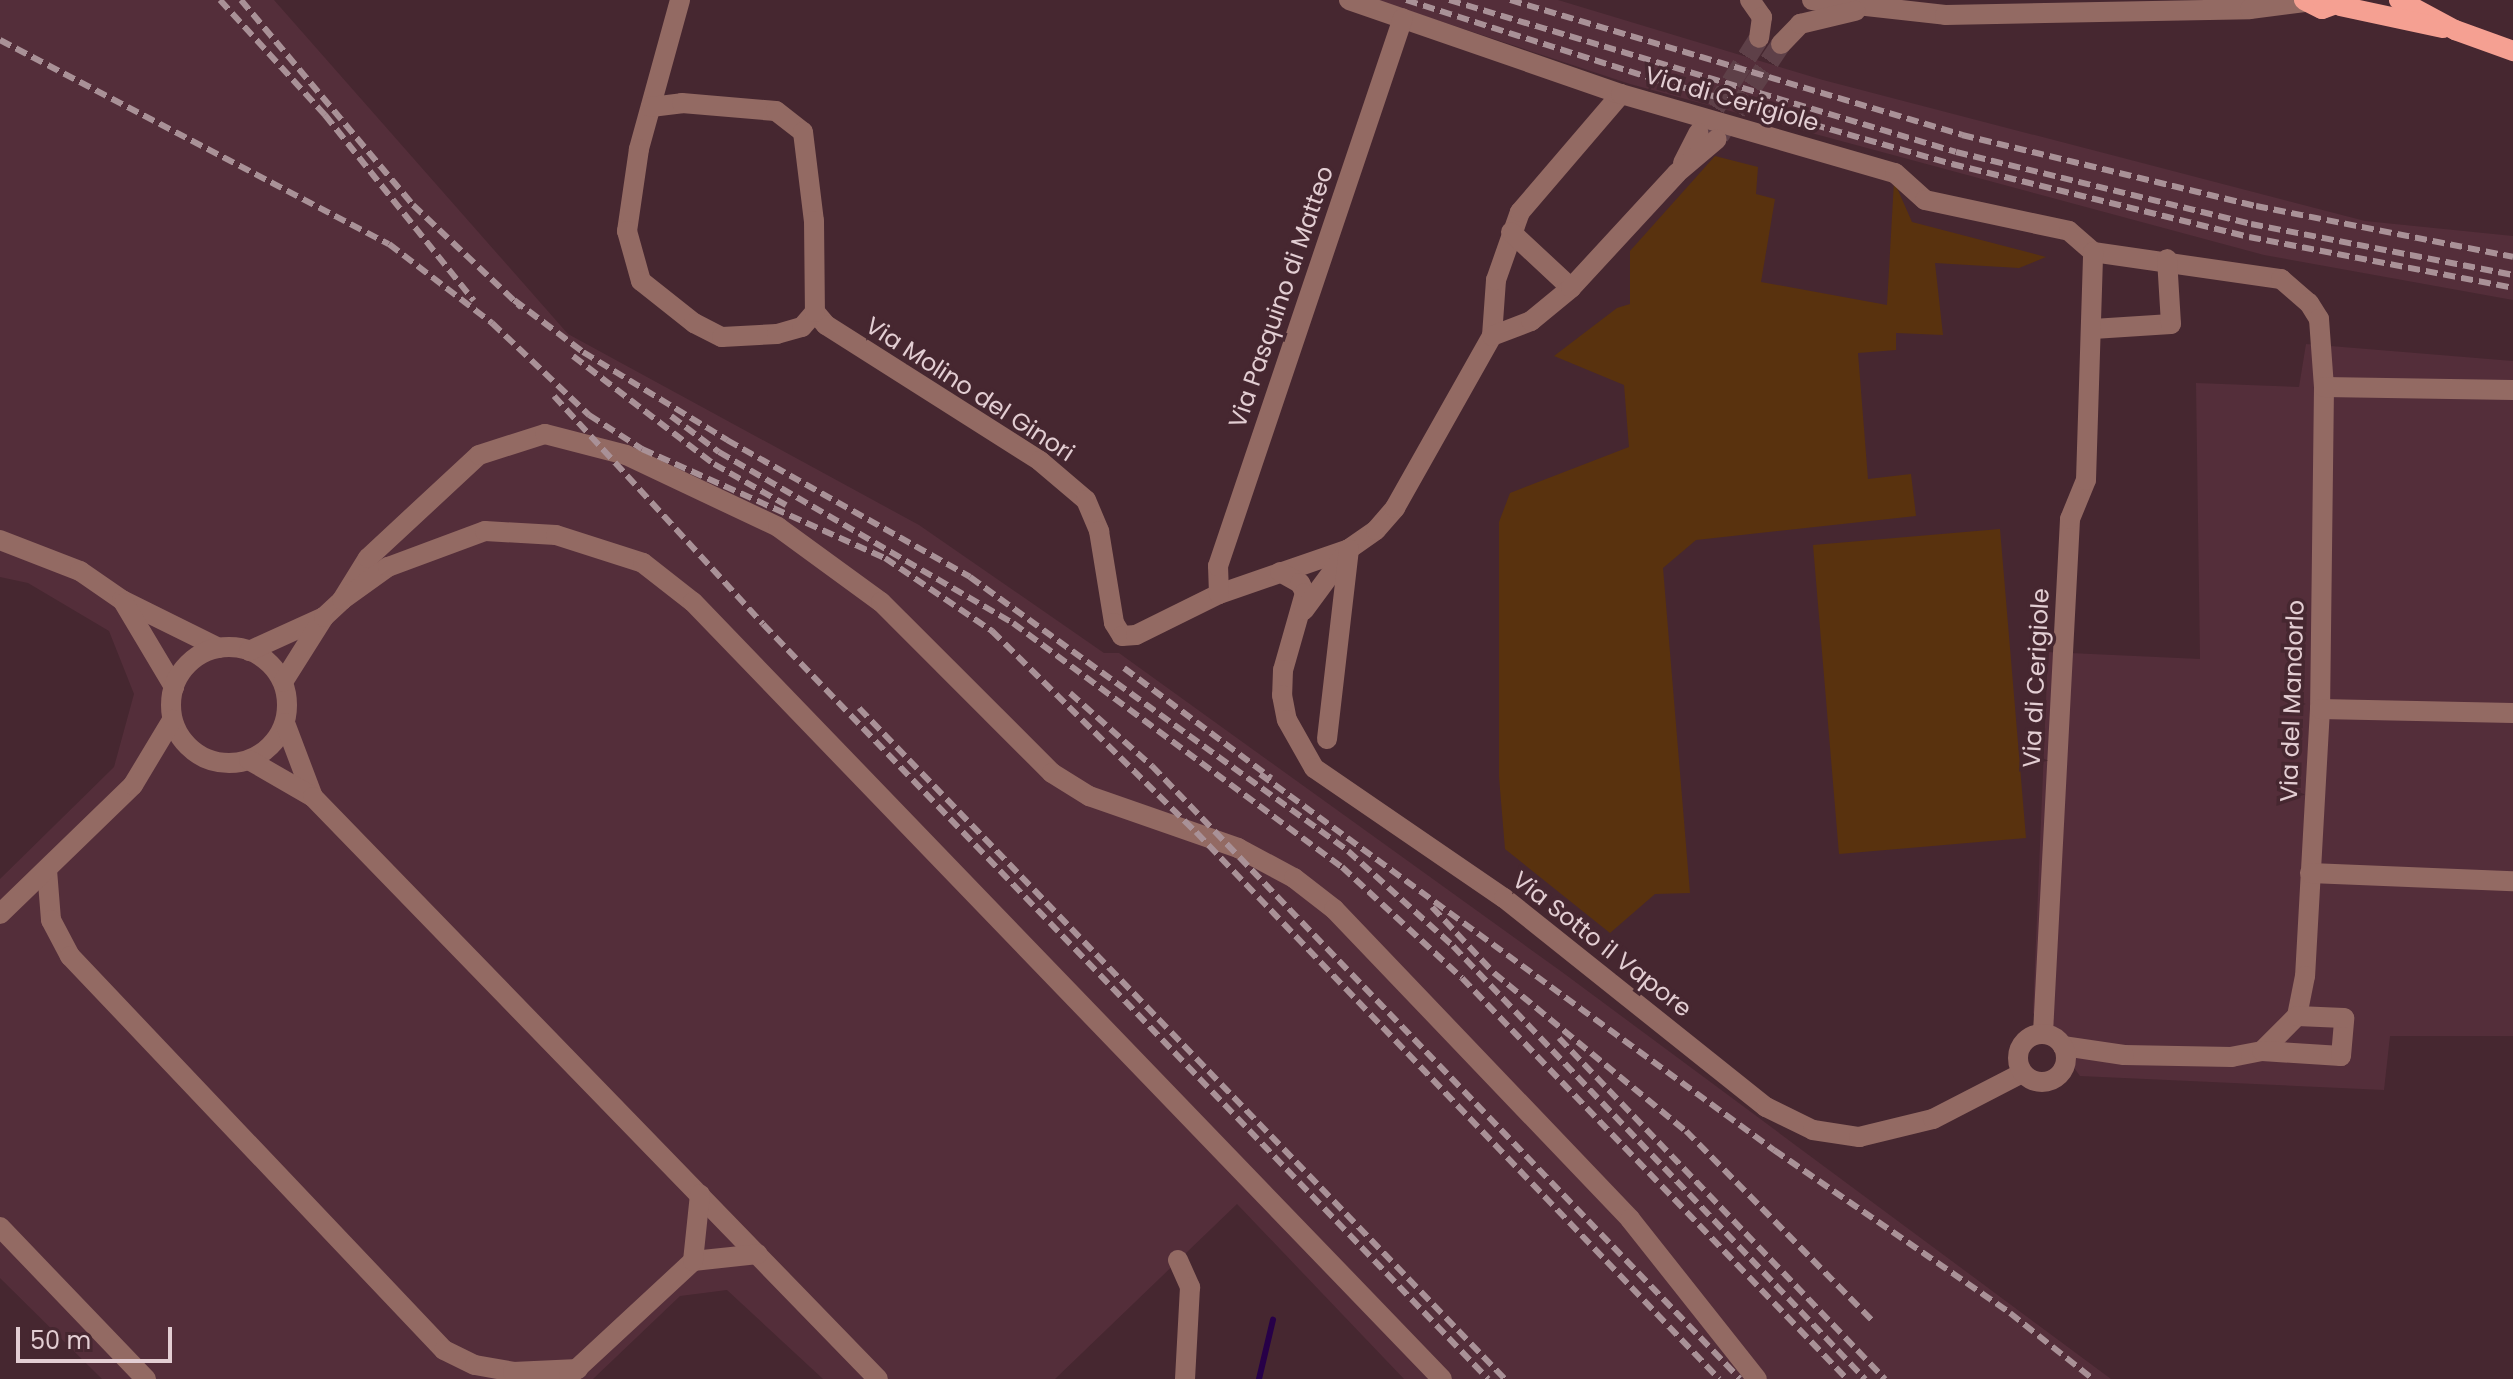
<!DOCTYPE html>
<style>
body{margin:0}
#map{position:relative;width:2513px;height:1379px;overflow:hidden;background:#462730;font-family:Poppins,sans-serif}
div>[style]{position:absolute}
.built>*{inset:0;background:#542e3a}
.green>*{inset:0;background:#59320e}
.stream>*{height:6px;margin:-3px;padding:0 3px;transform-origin:3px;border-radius:3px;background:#270048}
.minor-tunnel>*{height:20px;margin-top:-10px;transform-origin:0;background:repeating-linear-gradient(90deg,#5e4048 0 20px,transparent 0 30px)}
.minor>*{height:20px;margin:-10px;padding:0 10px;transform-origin:10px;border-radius:10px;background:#936a63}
.minor>.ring{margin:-10px;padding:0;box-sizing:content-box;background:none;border:20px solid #936a63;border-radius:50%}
.major>*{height:20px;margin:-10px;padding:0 10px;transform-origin:10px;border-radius:10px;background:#f5a092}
.rail>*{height:6px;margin-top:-3px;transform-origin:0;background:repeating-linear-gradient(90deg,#a99197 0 12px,transparent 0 18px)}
span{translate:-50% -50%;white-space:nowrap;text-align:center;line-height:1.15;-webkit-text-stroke:7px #462730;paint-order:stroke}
.street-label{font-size:24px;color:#e3ced3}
.scale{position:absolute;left:16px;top:1327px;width:156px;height:36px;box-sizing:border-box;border:4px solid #e3ced3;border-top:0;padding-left:10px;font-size:24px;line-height:28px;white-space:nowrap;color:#e3ced3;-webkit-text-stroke:6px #462730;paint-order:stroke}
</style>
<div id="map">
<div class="built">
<div style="clip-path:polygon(0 0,274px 0,568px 334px,919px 525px,1104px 653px,1119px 653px,1562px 972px,2111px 1379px,1404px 1379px,1237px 1204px,1055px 1379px,823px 1379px,727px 1290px,680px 1296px,593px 1379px,102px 1379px,0 1278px,0 879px,114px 767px,134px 694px,109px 631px,28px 583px,0 577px)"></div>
<div style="clip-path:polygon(1376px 0,1558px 0,1823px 80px,2365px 221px,2513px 236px,2513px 300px,2264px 255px,1630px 84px)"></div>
<div style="clip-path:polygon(2306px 344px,2513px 361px,2513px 1036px,2390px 1036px,2384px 1090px,2080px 1076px,2033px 1013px,2048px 652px,2200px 659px,2196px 383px,2299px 387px)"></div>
</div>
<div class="green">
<div style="clip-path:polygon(1715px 156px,1758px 167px,1756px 194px,1775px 199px,1761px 282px,1887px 305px,1894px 181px,1912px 222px,2046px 257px,2019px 268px,1935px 263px,1943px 335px,1896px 333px,1896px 350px,1858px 353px,1868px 479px,1911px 474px,1916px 516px,1696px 540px,1663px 568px,1690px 893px,1655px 894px,1610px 933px,1505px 849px,1499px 777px,1499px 522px,1510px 493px,1629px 447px,1624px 385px,1554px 356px,1617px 308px,1630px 304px,1630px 251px)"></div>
<div style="clip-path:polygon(2000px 529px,2026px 838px,1839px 854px,1813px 545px)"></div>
</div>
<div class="stream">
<div style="left:1259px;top:1379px;width:61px;rotate:-76.7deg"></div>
</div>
<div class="minor-tunnel">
<div style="left:1699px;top:133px;width:112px;rotate:-57.7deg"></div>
<div style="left:1719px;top:136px;width:111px;rotate:-56deg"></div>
</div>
<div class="minor">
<div style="left:680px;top:0;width:155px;rotate:105.4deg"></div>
<div style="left:639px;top:149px;width:83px;rotate:98.3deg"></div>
<div style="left:627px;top:231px;width:52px;rotate:74.4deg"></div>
<div style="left:641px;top:281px;width:68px;rotate:38.4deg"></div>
<div style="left:694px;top:323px;width:31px;rotate:27deg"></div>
<div style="left:722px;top:337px;width:55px;rotate:-3.1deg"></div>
<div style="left:777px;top:334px;width:26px;rotate:-16deg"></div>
<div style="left:802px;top:327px;width:20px;rotate:-49deg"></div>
<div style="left:815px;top:312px;width:17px;rotate:50deg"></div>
<div style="left:826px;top:325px;width:254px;rotate:32.4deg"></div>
<div style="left:1040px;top:461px;width:60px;rotate:40.3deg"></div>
<div style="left:1086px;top:500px;width:34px;rotate:67deg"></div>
<div style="left:1099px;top:531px;width:93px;rotate:80.7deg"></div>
<div style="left:1114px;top:623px;width:15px;rotate:58deg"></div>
<div style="left:1122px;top:636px;width:14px;rotate:-4deg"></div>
<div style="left:1136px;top:635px;width:93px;rotate:-26.3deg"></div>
<div style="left:1219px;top:594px;width:138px;rotate:-19.1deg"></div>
<div style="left:1349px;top:549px;width:33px;rotate:-35deg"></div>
<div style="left:1376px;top:530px;width:29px;rotate:-49deg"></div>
<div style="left:1395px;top:508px;width:197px;rotate:-60.6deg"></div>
<div style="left:1492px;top:336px;width:56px;rotate:-85.9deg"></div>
<div style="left:1496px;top:280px;width:72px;rotate:-70.6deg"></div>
<div style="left:1520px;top:212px;width:155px;rotate:-49.4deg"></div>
<div style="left:1349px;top:0;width:288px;rotate:19.1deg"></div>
<div style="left:1621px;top:94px;width:285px;rotate:16.1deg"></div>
<div style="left:1895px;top:173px;width:40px;rotate:42deg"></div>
<div style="left:1925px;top:200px;width:147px;rotate:12.1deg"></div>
<div style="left:2069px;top:231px;width:32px;rotate:41deg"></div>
<div style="left:2093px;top:252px;width:190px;rotate:8.2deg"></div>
<div style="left:2281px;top:279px;width:37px;rotate:41deg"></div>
<div style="left:2309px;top:303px;width:19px;rotate:58deg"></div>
<div style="left:2319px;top:319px;width:68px;rotate:85.8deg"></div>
<div style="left:2324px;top:387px;width:322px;rotate:90.7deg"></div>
<div style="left:2320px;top:709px;width:267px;rotate:93.2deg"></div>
<div style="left:2305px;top:976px;width:41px;rotate:101.3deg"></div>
<div style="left:2297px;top:1016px;width:49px;rotate:135deg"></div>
<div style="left:2262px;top:1051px;width:31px;rotate:169deg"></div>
<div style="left:2232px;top:1057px;width:108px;rotate:-178.9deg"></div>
<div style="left:2124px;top:1055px;width:62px;rotate:-171.6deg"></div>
<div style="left:1750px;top:0;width:21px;rotate:55deg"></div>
<div style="left:1762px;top:17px;width:21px;rotate:98deg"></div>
<div style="left:1812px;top:0;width:134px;rotate:6.4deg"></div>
<div style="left:1945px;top:15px;width:305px;rotate:-1.1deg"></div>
<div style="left:2250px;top:9px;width:55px;rotate:-7.3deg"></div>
<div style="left:1781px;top:44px;width:28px;rotate:-46deg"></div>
<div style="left:1800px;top:24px;width:57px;rotate:-13.3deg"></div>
<div style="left:651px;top:107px;width:31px;rotate:-7deg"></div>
<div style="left:682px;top:103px;width:94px;rotate:4.9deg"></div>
<div style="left:776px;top:111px;width:34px;rotate:38deg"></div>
<div style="left:803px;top:132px;width:90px;rotate:83deg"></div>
<div style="left:814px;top:221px;width:91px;rotate:89.4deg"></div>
<div style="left:1683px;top:163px;width:34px;rotate:-63deg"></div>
<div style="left:1511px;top:232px;width:82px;rotate:43deg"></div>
<div style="left:2093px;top:329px;width:78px;rotate:-3.7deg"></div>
<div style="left:2171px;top:324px;width:65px;rotate:-93.5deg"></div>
<div style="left:1492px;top:336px;width:42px;rotate:-21deg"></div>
<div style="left:1531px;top:321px;width:52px;rotate:-39.5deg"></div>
<div style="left:1571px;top:288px;width:156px;rotate:-47.3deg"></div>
<div style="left:1677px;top:173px;width:52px;rotate:-40.4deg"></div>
<div style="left:2324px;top:387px;width:189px;rotate:0.9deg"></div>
<div style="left:0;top:540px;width:86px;rotate:21.2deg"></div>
<div style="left:80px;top:571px;width:51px;rotate:34.6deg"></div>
<div style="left:122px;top:600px;width:108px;rotate:26.3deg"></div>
<div style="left:1280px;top:572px;width:23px;rotate:29deg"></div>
<div style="left:1300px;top:583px;width:11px;rotate:63deg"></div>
<div style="left:1305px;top:593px;width:80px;rotate:105.9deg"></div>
<div style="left:1283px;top:670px;width:25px;rotate:92deg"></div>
<div style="left:1282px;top:695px;width:25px;rotate:79deg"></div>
<div style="left:1287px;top:720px;width:55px;rotate:60.6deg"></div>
<div style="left:1314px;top:768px;width:230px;rotate:34.4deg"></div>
<div style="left:1504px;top:898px;width:335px;rotate:38.6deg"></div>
<div style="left:1766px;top:1107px;width:52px;rotate:26.1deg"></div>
<div style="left:1813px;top:1130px;width:47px;rotate:8.7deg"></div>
<div style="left:1859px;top:1137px;width:76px;rotate:-13.7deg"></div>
<div style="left:1933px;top:1119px;width:100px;rotate:-27.3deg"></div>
<div style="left:1219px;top:594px;width:28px;rotate:-92deg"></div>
<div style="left:1218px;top:566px;width:578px;rotate:-71.35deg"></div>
<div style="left:342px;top:600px;width:49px;rotate:-58.2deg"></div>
<div style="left:368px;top:558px;width:151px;rotate:-42.9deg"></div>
<div style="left:479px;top:455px;width:69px;rotate:-17.7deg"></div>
<div style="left:545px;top:434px;width:84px;rotate:14.5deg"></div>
<div style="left:626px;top:455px;width:168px;rotate:25.3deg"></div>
<div style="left:778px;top:527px;width:127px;rotate:36.1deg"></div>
<div style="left:881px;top:602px;width:242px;rotate:45deg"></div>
<div style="left:1052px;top:773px;width:44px;rotate:31.9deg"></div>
<div style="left:1089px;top:796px;width:158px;rotate:19.2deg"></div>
<div style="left:1238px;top:848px;width:64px;rotate:28.2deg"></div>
<div style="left:1294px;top:878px;width:51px;rotate:37.8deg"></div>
<div style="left:1334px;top:909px;width:429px;rotate:46.3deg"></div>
<div style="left:1630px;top:1219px;width:204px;rotate:51.6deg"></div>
<div style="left:124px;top:603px;width:98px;rotate:59.2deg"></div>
<div style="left:1304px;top:610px;width:76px;rotate:-53.6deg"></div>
<div class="ring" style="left:171px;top:647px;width:96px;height:96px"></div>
<div style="left:249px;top:651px;width:82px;rotate:-24.4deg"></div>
<div style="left:283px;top:682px;width:77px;rotate:-57.8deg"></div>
<div style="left:324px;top:617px;width:25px;rotate:-43deg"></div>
<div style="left:342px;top:600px;width:57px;rotate:-35.7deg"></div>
<div style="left:388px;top:567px;width:103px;rotate:-20.4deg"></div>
<div style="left:485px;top:531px;width:71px;rotate:3.2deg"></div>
<div style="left:556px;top:535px;width:91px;rotate:17.8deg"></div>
<div style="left:643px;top:563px;width:63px;rotate:38deg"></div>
<div style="left:693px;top:602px;width:1079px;rotate:46.05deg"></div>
<div style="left:2320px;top:709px;width:193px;rotate:1.2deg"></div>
<div style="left:285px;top:723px;width:79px;rotate:69.3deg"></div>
<div style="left:1327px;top:739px;width:191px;rotate:-83.4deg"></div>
<div style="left:249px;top:760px;width:74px;rotate:30deg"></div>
<div style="left:313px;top:797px;width:811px;rotate:45.85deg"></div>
<div style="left:47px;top:870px;width:50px;rotate:85.4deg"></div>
<div style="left:51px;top:920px;width:41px;rotate:62.2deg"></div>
<div style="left:70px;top:956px;width:543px;rotate:46.49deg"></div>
<div style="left:444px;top:1350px;width:34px;rotate:26deg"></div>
<div style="left:475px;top:1365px;width:39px;rotate:10deg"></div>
<div style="left:513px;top:1372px;width:65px;rotate:-2.6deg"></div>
<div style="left:2310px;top:873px;width:203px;rotate:2.3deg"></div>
<div style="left:0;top:914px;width:185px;rotate:-44.1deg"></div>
<div style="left:133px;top:785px;width:76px;rotate:-59deg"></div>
<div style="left:2043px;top:1033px;width:515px;rotate:-86.99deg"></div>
<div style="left:2070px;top:519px;width:42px;rotate:-67.7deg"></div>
<div style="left:2086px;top:480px;width:228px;rotate:-88.2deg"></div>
<div class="ring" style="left:2018px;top:1034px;width:28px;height:28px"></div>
<div style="left:2262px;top:1051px;width:79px;rotate:3.6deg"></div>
<div style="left:2341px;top:1056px;width:38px;rotate:-85deg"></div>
<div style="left:2344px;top:1018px;width:47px;rotate:-177.6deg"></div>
<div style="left:0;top:1227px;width:211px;rotate:46.2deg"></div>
<div style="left:1178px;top:1260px;width:30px;rotate:66deg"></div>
<div style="left:1190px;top:1287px;width:92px;rotate:93.1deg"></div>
<div style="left:693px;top:1261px;width:65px;rotate:-6.1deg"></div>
<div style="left:569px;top:1376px;width:169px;rotate:-42.8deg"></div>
<div style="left:693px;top:1261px;width:67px;rotate:-84deg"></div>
</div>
<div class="major">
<div style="left:2304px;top:0;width:20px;rotate:27deg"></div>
<div style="left:2322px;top:9px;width:27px;rotate:-20deg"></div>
<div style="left:2399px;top:0;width:64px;rotate:28.2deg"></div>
<div style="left:2455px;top:30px;width:62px;rotate:19.9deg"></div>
<div style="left:2340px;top:6px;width:105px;rotate:12.1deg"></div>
</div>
<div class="rail">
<div style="left:220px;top:0;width:156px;rotate:47.6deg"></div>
<div style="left:325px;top:115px;width:238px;rotate:51.3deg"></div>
<div style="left:241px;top:0;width:268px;rotate:50deg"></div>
<div style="left:413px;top:205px;width:149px;rotate:43.4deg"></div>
<div style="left:1406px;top:0;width:263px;rotate:17.7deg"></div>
<div style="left:1657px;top:80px;width:307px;rotate:15.9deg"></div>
<div style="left:1952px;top:164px;width:306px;rotate:13.8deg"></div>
<div style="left:2249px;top:237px;width:269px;rotate:10.9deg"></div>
<div style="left:1449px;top:0;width:529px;rotate:16.69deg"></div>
<div style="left:1956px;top:152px;width:304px;rotate:13.7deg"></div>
<div style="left:2251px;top:224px;width:267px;rotate:11deg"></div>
<div style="left:1510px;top:0;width:472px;rotate:16.6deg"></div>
<div style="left:1962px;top:135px;width:302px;rotate:13.6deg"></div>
<div style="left:2256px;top:206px;width:262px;rotate:11.2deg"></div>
<div style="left:0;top:40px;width:439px;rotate:27.7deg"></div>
<div style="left:389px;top:244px;width:130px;rotate:37.5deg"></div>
<div style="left:492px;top:323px;width:134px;rotate:43.5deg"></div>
<div style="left:589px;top:415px;width:63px;rotate:32.7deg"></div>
<div style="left:642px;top:449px;width:266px;rotate:24.2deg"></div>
<div style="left:885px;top:558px;width:130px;rotate:34.3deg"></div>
<div style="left:992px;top:631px;width:286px;rotate:44.6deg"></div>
<div style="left:1196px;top:832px;width:757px;rotate:46.28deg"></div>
<div style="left:514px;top:300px;width:86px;rotate:37deg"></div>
<div style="left:583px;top:352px;width:169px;rotate:31.4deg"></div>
<div style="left:727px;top:440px;width:279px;rotate:29.4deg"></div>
<div style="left:970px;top:577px;width:467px;rotate:35.9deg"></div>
<div style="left:1348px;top:851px;width:142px;rotate:42.1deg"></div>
<div style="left:1453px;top:946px;width:598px;rotate:46.42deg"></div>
<div style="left:573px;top:356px;width:178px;rotate:37.5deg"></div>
<div style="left:714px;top:464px;width:83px;rotate:29.7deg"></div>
<div style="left:554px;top:396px;width:309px;rotate:47.5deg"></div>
<div style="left:763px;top:624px;width:1047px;rotate:46.16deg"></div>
<div style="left:671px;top:416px;width:60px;rotate:36.9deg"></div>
<div style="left:719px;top:452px;width:340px;rotate:30.2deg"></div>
<div style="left:1013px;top:623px;width:410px;rotate:36.6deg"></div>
<div style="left:1342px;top:867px;width:163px;rotate:42.8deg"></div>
<div style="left:1462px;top:978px;width:556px;rotate:46.17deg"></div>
<div style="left:1124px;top:668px;width:184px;rotate:36.8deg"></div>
<div style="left:1070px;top:693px;width:110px;rotate:41.7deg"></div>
<div style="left:1152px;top:766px;width:849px;rotate:46.19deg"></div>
<div style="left:859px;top:708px;width:931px;rotate:46.09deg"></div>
<div style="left:1260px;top:774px;width:637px;rotate:36.19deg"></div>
<div style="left:1774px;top:1150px;width:287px;rotate:34.6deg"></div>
<div style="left:2010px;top:1313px;width:106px;rotate:38.5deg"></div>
<div style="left:1432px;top:907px;width:91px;rotate:46.8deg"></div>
<div style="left:1494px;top:973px;width:249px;rotate:39.5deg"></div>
<div style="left:1686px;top:1131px;width:265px;rotate:45.5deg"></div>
<div style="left:1559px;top:1038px;width:472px;rotate:46.3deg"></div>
</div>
<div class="street-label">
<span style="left:1732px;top:99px;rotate:16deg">Via di Cerigiole</span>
<span style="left:1281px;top:297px;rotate:-71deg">Via Pasquino di Matteo</span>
<span style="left:970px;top:389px;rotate:33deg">Via Molino del Ginori</span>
<span style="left:2036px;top:678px;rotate:-87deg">Via di Cerigiole</span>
<span style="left:2292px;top:701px;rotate:-88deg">Via del Mandorlo</span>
<span style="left:1602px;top:944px;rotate:38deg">Via Sotto il Vapore</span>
</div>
<div class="scale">50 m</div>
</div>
